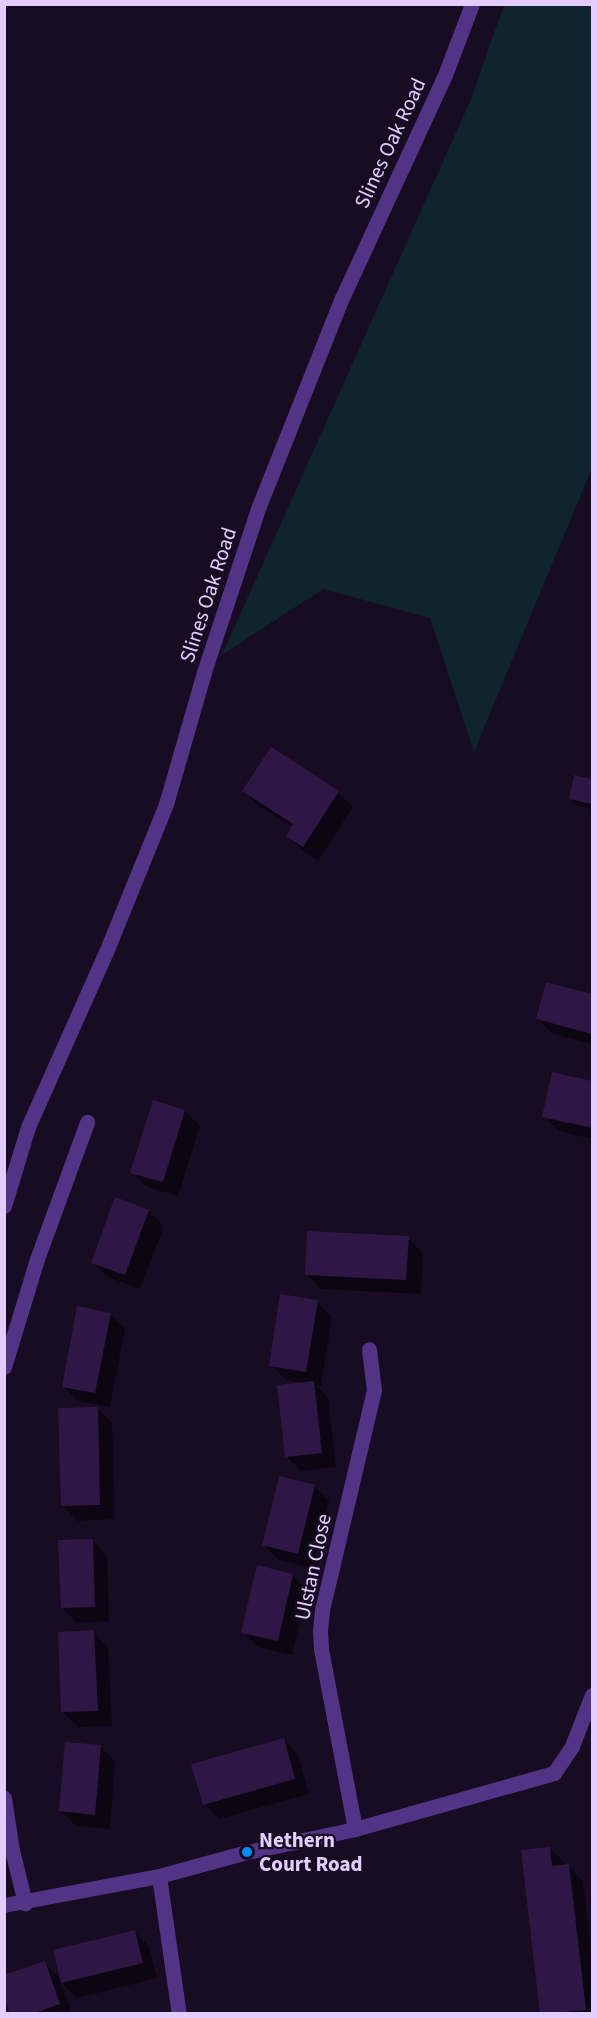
<!DOCTYPE html>
<style>
body{margin:0}
#map{position:relative;width:597px;height:2018px;overflow:hidden;background:#170c22;font-family:"Source Sans 3",sans-serif}
div>[style]{position:absolute}
.green>*{inset:0;background:#0f242d}
.shadow>*{inset:0;background:#0007}
.building>*{inset:0;background:#2f1745}
.street>*{height:15px;margin:-7.5px;padding:0 7.5px;transform-origin:7.5px;border-radius:7.5px;background:#513485}
.dots>*{width:16px;height:16px;translate:-50% -50%;box-sizing:border-box;border:3px solid #170c22;border-radius:50%}
span{translate:-50% -50%;white-space:nowrap;text-align:center;line-height:1.15;-webkit-text-stroke:4.5px #170c22;paint-order:stroke}
.street-label{font-size:21px;color:#e3cdff}
.poi-label{font-size:21px;color:#e3cdff;font-weight:700}
.left{translate:0 -50%;text-align:left}
.frame{position:absolute;inset:0;border:6px solid #e3cdff;pointer-events:none}
</style>
<div id="map">
<div class="green">
<div style="clip-path:polygon(504px 5px,592px 5px,592px 468px,474px 752px,430px 618px,323px 589px,222px 655px,471px 99px)"></div>
</div>
<div class="shadow">
<div style="clip-path:polygon(271px 749px,338px 793px,353px 807px,318px 861px,303px 851px,288px 836px,293px 827px,259px 806px,244px 791px)"></div>
<div style="clip-path:polygon(575px 777px,592px 781px,592px 809px,578px 806px,571px 798px)"></div>
<div style="clip-path:polygon(548px 983px,592px 996px,592px 1044px,553px 1034px,538px 1019px)"></div>
<div style="clip-path:polygon(553px 1074px,592px 1083px,592px 1139px,559px 1131px,544px 1116px)"></div>
<div style="clip-path:polygon(185px 1111px,200px 1126px,178px 1196px,147px 1187px,132px 1172px)"></div>
<div style="clip-path:polygon(116px 1199px,149px 1211px,164px 1226px,140px 1289px,108px 1277px,93px 1262px)"></div>
<div style="clip-path:polygon(408px 1238px,423px 1253px,421px 1294px,321px 1289px,306px 1274px)"></div>
<div style="clip-path:polygon(317px 1302px,332px 1317px,321px 1386px,316px 1385px,328px 1398px,336px 1467px,301px 1471px,286px 1456px,302px 1383px,286px 1380px,271px 1365px)"></div>
<div style="clip-path:polygon(110px 1314px,125px 1329px,110px 1407px,78px 1401px,63px 1386px)"></div>
<div style="clip-path:polygon(97px 1408px,112px 1423px,115px 1519px,77px 1521px,62px 1505px)"></div>
<div style="clip-path:polygon(314px 1486px,329px 1501px,313px 1568px,279px 1560px,264px 1545px)"></div>
<div style="clip-path:polygon(92px 1540px,107px 1556px,109px 1621px,77px 1623px,62px 1608px)"></div>
<div style="clip-path:polygon(292px 1575px,307px 1590px,292px 1655px,258px 1647px,243px 1632px)"></div>
<div style="clip-path:polygon(93px 1632px,108px 1647px,112px 1726px,78px 1727px,63px 1712px)"></div>
<div style="clip-path:polygon(283px 1739px,298px 1754px,309px 1794px,219px 1819px,204px 1804px)"></div>
<div style="clip-path:polygon(100px 1746px,115px 1761px,110px 1829px,76px 1826px,61px 1811px)"></div>
<div style="clip-path:polygon(550px 1848px,583px 1881px,592px 1961px,592px 2014px,541px 2014px)"></div>
<div style="clip-path:polygon(134px 1931px,149px 1946px,157px 1978px,77px 1998px,60px 1981px,72px 2014px,12px 2014px,44px 1963px,62px 1980px)"></div>
</div>
<div class="building">
<div style="clip-path:polygon(271px 747px,339px 791px,303px 847px,286px 836px,293px 824px,242px 791px)"></div>
<div style="clip-path:polygon(574px 775px,592px 779px,592px 804px,569px 799px)"></div>
<div style="clip-path:polygon(546px 982px,592px 994px,592px 1034px,536px 1019px)"></div>
<div style="clip-path:polygon(552px 1072px,592px 1081px,592px 1128px,542px 1117px)"></div>
<div style="clip-path:polygon(153px 1100px,185px 1110px,163px 1182px,130px 1173px)"></div>
<div style="clip-path:polygon(115px 1197px,149px 1210px,125px 1275px,91px 1263px)"></div>
<div style="clip-path:polygon(307px 1231px,409px 1236px,406px 1280px,305px 1275px)"></div>
<div style="clip-path:polygon(280px 1294px,318px 1300px,306px 1372px,269px 1366px)"></div>
<div style="clip-path:polygon(77px 1306px,111px 1313px,95px 1393px,62px 1387px)"></div>
<div style="clip-path:polygon(314px 1381px,322px 1453px,285px 1457px,277px 1385px)"></div>
<div style="clip-path:polygon(98px 1407px,100px 1505px,61px 1506px,58px 1408px)"></div>
<div style="clip-path:polygon(279px 1476px,315px 1485px,298px 1554px,262px 1545px)"></div>
<div style="clip-path:polygon(93px 1539px,95px 1607px,61px 1608px,58px 1540px)"></div>
<div style="clip-path:polygon(257px 1565px,293px 1574px,278px 1641px,241px 1633px)"></div>
<div style="clip-path:polygon(94px 1630px,98px 1711px,61px 1712px,58px 1632px)"></div>
<div style="clip-path:polygon(284px 1738px,295px 1779px,203px 1805px,191px 1764px)"></div>
<div style="clip-path:polygon(65px 1742px,101px 1745px,95px 1815px,59px 1811px)"></div>
<div style="clip-path:polygon(550px 1847px,552px 1866px,569px 1864px,586px 2010px,540px 2014px,521px 1850px)"></div>
<div style="clip-path:polygon(135px 1930px,143px 1963px,61px 1983px,53px 1950px)"></div>
<div style="clip-path:polygon(45px 1961px,60px 2004px,32px 2014px,10px 2014px,4px 1998px,4px 1975px)"></div>
</div>
<div class="street">
<div style="left:4px;top:1206px;width:83px;rotate:-73.1deg"></div>
<div style="left:28px;top:1127px;width:192px;rotate:-66deg"></div>
<div style="left:106px;top:952px;width:160px;rotate:-67.9deg"></div>
<div style="left:166px;top:804px;width:137px;rotate:-73.9deg"></div>
<div style="left:204px;top:672px;width:175px;rotate:-71.7deg"></div>
<div style="left:259px;top:506px;width:222px;rotate:-68.3deg"></div>
<div style="left:341px;top:300px;width:248px;rotate:-65.2deg"></div>
<div style="left:445px;top:75px;width:76px;rotate:-69.2deg"></div>
<div style="left:4px;top:1367px;width:113px;rotate:-73deg"></div>
<div style="left:37px;top:1259px;width:146px;rotate:-69.9deg"></div>
<div style="left:4px;top:1798px;width:53px;rotate:81.3deg"></div>
<div style="left:12px;top:1850px;width:55px;rotate:76.2deg"></div>
<div style="left:355px;top:1829px;width:183px;rotate:-100.7deg"></div>
<div style="left:321px;top:1649px;width:19px;rotate:-93deg"></div>
<div style="left:320px;top:1630px;width:20px;rotate:-84deg"></div>
<div style="left:322px;top:1610px;width:226px;rotate:-76.7deg"></div>
<div style="left:374px;top:1390px;width:41px;rotate:-97deg"></div>
<div style="left:159px;top:1876px;width:139px;rotate:81.8deg"></div>
<div style="left:4px;top:1905px;width:158px;rotate:-10.6deg"></div>
<div style="left:159px;top:1876px;width:91px;rotate:-15.3deg"></div>
<div style="left:247px;top:1852px;width:110px;rotate:-12deg"></div>
<div style="left:355px;top:1829px;width:207px;rotate:-15.7deg"></div>
<div style="left:554px;top:1773px;width:32px;rotate:-56deg"></div>
<div style="left:572px;top:1746px;width:55px;rotate:-68.6deg"></div>
</div>
<div class="dots">
<div style="left:247px;top:1852px;background:#008ef8"></div>
</div>
<div class="street-label">
<span style="left:390px;top:143px;rotate:-65deg">Slines Oak Road</span>
<span style="left:208px;top:595px;rotate:-72deg">Slines Oak Road</span>
<span style="left:313px;top:1567px;rotate:-78deg">Ulstan Close</span>
</div>
<div class="poi-label">
<span class="left" style="left:259px;top:1852px">Nethern<br>Court Road</span>
</div>
<div class="frame"></div>
</div>
